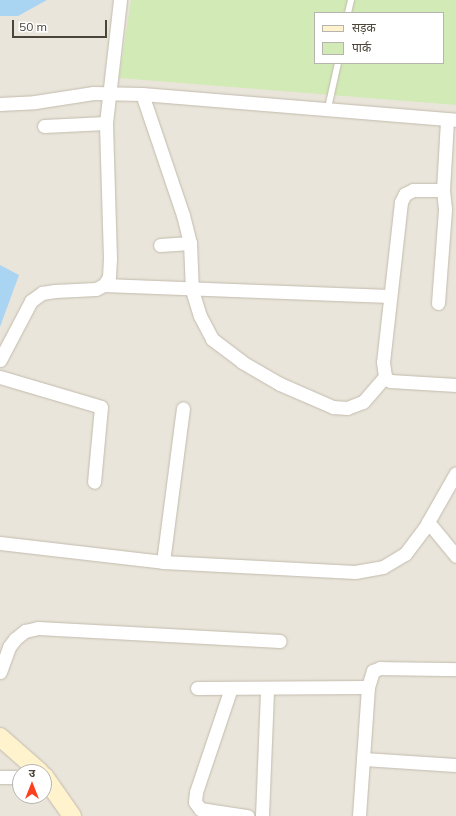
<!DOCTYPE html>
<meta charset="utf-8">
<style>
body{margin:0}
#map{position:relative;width:456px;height:816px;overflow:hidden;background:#f6f3ec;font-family:Mulish,"Noto Sans Devanagari",sans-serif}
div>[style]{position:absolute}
.residential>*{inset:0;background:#eae5da}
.green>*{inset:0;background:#d2eab5}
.water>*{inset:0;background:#a9d4f2}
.roads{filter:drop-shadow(0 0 1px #c2bbae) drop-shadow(0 0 1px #c2bbae)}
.lane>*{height:6px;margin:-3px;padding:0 3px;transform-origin:3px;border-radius:3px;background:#fff}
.street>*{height:13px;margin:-6.5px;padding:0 6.5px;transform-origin:6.5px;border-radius:6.5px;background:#fff}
.secondary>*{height:18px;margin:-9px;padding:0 9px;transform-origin:9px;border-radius:9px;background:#fff3cd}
span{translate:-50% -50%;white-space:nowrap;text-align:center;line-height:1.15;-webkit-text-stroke:3.5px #fff;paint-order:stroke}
.legend{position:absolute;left:314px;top:12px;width:130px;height:52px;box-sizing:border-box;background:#fff;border:1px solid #b7b4b0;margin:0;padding:5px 7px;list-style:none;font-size:12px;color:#4b4439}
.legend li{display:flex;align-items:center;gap:8px;height:20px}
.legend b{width:20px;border:1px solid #b7b4b0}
.north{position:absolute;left:12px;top:764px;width:40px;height:40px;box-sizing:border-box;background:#fff;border:1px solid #b7b4b0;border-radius:50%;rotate:0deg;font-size:11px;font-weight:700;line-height:16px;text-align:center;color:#4b4439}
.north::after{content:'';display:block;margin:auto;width:14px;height:18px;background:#fc3f1d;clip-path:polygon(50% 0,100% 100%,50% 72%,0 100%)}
.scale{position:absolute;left:12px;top:20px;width:95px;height:18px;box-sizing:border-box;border:2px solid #4b4439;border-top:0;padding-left:5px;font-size:12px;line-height:14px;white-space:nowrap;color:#4b4439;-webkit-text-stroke:3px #fff;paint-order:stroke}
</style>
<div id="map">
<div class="residential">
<div style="clip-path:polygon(evenodd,0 0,456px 0,456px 816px,0 816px,0 0,315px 13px,443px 13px,443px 63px,315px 63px,315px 13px,0 0,20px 772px,44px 772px,44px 796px,20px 796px,20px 772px)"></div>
</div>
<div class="green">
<div style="clip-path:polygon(evenodd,131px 0,456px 0,456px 105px,119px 78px,131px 0,315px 13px,443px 13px,443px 63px,315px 63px,315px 13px)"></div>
</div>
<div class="water">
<div style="clip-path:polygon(0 0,47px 0,18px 16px,0 16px)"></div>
<div style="clip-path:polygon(0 265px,19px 275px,0 327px)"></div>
</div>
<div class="roads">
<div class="lane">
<div style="left:348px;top:13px;width:13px;rotate:-77deg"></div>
<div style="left:328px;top:108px;width:46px;rotate:-77.5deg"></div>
</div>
<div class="street">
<div style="left:142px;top:94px;width:128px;rotate:71.3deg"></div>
<div style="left:183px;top:215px;width:29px;rotate:76deg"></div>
<div style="left:190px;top:243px;width:30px;rotate:176deg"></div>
<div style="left:0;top:104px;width:35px;rotate:-3deg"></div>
<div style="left:35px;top:102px;width:59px;rotate:-8.8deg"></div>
<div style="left:93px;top:93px;width:49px;rotate:1.2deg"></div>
<div style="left:142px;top:94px;width:315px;rotate:4.7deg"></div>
<div style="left:44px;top:126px;width:62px;rotate:-2.8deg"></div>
<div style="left:443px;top:190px;width:30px;rotate:180deg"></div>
<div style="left:413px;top:190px;width:9px;rotate:153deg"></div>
<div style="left:405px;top:194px;width:9px;rotate:117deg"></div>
<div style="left:401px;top:202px;width:161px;rotate:96.4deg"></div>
<div style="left:383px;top:362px;width:15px;rotate:82deg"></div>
<div style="left:385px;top:377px;width:6px;rotate:39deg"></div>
<div style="left:390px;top:381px;width:66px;rotate:3.5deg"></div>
<div style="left:190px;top:243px;width:47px;rotate:87.6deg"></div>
<div style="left:192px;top:290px;width:27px;rotate:73deg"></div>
<div style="left:200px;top:316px;width:26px;rotate:62deg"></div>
<div style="left:212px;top:339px;width:38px;rotate:37deg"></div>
<div style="left:242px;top:362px;width:44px;rotate:30.1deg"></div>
<div style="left:280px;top:384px;width:58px;rotate:23.5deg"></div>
<div style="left:333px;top:407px;width:14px;rotate:4deg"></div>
<div style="left:347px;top:408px;width:17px;rotate:-21deg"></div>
<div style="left:363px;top:402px;width:33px;rotate:-49deg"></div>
<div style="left:104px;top:285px;width:285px;rotate:2.2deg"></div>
<div style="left:438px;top:303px;width:94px;rotate:-85.7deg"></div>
<div style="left:445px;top:209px;width:19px;rotate:-96deg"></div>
<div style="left:443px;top:190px;width:70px;rotate:-86.7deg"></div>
<div style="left:0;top:360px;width:67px;rotate:-62.3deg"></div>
<div style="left:31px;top:301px;width:14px;rotate:-36deg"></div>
<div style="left:42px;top:293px;width:13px;rotate:-9deg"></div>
<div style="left:55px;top:291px;width:41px;rotate:-2.8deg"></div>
<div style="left:96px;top:289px;width:9px;rotate:-27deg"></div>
<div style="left:104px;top:285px;width:9px;rotate:-58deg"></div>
<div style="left:109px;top:277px;width:18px;rotate:-87deg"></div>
<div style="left:110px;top:259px;width:136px;rotate:-91.7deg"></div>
<div style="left:106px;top:123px;width:124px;rotate:-83.5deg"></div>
<div style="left:0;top:377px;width:105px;rotate:16.5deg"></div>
<div style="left:101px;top:407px;width:75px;rotate:95.3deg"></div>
<div style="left:428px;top:522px;width:44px;rotate:50.5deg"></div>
<div style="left:0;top:543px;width:164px;rotate:6.6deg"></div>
<div style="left:163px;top:562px;width:192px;rotate:3deg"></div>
<div style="left:355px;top:572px;width:28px;rotate:-10deg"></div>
<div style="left:383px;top:567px;width:26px;rotate:-31deg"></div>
<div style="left:405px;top:554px;width:31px;rotate:-53deg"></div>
<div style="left:424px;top:529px;width:64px;rotate:-60.3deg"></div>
<div style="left:163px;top:562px;width:155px;rotate:-82.6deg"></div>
<div style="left:0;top:672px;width:27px;rotate:-70deg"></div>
<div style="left:9px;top:647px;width:10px;rotate:-53deg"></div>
<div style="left:15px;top:639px;width:13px;rotate:-39deg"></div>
<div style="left:25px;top:631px;width:13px;rotate:-13deg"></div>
<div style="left:38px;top:628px;width:242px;rotate:3.1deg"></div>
<div style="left:197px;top:688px;width:171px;rotate:-0.3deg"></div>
<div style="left:231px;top:688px;width:110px;rotate:108.6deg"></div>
<div style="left:196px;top:792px;width:10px;rotate:96deg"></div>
<div style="left:195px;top:802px;width:9px;rotate:54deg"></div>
<div style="left:200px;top:809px;width:48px;rotate:8.5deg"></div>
<div style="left:363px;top:759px;width:93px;rotate:3.7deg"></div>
<div style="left:0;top:777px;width:20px"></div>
<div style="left:262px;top:816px;width:127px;rotate:-87.7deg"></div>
<div style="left:359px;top:816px;width:129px;rotate:-86deg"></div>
<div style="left:368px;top:687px;width:17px;rotate:-73deg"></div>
<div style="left:373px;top:671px;width:8px;rotate:-23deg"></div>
<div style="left:380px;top:668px;width:76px;rotate:0.8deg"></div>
</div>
<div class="secondary">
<div style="left:0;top:737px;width:53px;rotate:41.2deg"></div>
<div style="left:44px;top:776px;width:49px;rotate:55deg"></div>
</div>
</div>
<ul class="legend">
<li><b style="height:5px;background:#fff3cd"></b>सड़क</li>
<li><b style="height:11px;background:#d2eab5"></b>पार्क</li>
</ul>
<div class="north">उ</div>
<div class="scale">50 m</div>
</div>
